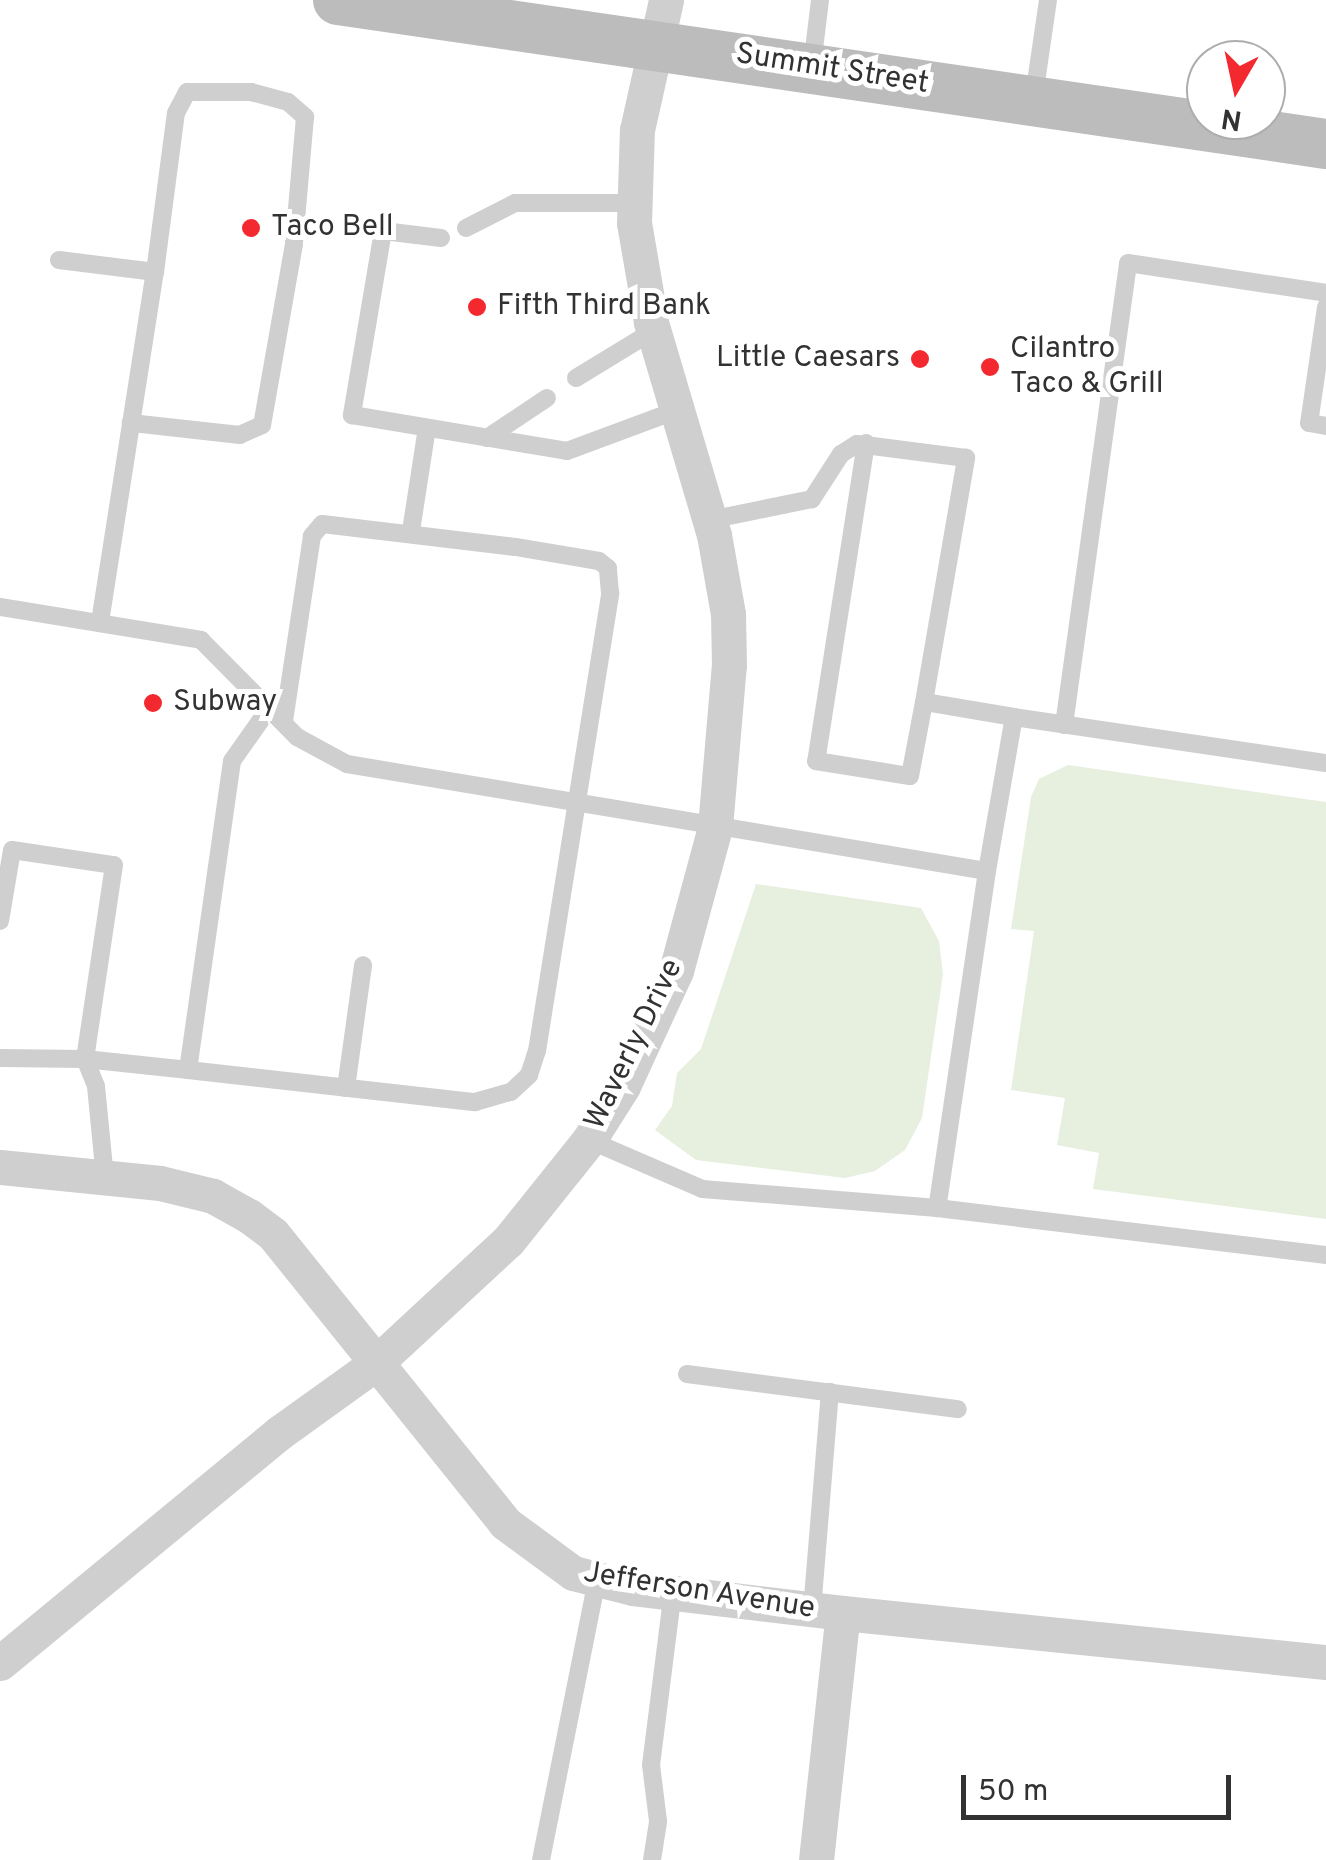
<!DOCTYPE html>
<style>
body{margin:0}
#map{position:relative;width:1326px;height:1860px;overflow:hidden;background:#fff;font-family:Overpass,sans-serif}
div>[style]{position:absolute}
.green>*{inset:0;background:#e7efdf}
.service>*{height:18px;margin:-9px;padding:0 9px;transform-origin:9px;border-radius:9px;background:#cfcfcf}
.minor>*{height:35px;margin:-17.5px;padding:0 17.5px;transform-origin:17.5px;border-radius:17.5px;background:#cfcfcf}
.secondary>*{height:50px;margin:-25px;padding:0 25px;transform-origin:25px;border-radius:25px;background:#bcbcbc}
.dots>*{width:28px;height:28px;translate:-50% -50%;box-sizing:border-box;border:5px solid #fff;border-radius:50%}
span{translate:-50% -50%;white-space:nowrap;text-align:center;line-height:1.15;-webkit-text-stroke:10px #fff;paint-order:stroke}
.street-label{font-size:30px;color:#323232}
.poi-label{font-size:30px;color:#323232}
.left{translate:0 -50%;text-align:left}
.right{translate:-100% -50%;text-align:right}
.north{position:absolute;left:1186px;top:40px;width:100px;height:100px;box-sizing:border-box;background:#fff;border:2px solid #adadad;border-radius:50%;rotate:189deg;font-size:28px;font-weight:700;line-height:40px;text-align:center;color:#323232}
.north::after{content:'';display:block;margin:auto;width:35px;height:45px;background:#f3292f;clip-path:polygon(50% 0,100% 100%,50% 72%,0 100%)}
.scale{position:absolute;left:961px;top:1775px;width:270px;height:45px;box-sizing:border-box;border:5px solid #323232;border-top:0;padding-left:12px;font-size:30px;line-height:35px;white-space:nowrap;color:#323232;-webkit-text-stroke:8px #fff;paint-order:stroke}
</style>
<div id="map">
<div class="green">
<div style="clip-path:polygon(1068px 765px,1326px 802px,1326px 1219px,1093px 1189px,1099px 1153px,1057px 1145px,1065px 1098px,1011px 1090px,1034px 931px,1011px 929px,1031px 797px,1039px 779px)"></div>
<div style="clip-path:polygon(756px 884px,921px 908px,939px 941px,943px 974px,922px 1118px,905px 1150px,875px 1171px,845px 1178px,696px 1160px,655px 1130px,672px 1106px,677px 1073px,701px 1049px)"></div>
</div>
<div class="service">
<div style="left:812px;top:66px;width:66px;rotate:-83.1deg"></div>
<div style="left:1034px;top:96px;width:97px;rotate:-81.7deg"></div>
<div style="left:466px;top:228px;width:55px;rotate:-27deg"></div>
<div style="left:515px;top:203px;width:117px"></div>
<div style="left:441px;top:238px;width:58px;rotate:-173.1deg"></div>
<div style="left:383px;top:231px;width:187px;rotate:99.6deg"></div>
<div style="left:352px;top:415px;width:218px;rotate:9.5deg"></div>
<div style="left:567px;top:451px;width:117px;rotate:-20.4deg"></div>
<div style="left:59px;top:260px;width:97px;rotate:7.1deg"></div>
<div style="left:155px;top:272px;width:160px;rotate:-82.5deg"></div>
<div style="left:176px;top:113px;width:24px;rotate:-62deg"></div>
<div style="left:187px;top:92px;width:64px"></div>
<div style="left:251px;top:92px;width:38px;rotate:15deg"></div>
<div style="left:288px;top:102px;width:23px;rotate:41deg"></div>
<div style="left:305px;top:117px;width:127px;rotate:95deg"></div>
<div style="left:294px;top:244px;width:184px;rotate:100deg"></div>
<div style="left:262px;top:425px;width:24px;rotate:156deg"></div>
<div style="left:240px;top:435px;width:110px;rotate:-173.7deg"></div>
<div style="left:1326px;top:307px;width:117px;rotate:98.3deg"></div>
<div style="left:1309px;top:423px;width:17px;rotate:10deg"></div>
<div style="left:576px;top:378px;width:90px;rotate:-31.4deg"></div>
<div style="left:487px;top:438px;width:72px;rotate:-33.7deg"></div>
<div style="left:866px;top:443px;width:322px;rotate:98.9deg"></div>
<div style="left:816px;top:761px;width:95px;rotate:9.1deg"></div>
<div style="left:910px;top:776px;width:75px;rotate:-79.3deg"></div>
<div style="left:411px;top:531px;width:104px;rotate:-81.2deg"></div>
<div style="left:0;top:607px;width:204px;rotate:9.3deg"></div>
<div style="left:201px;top:640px;width:136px;rotate:45.3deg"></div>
<div style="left:297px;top:737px;width:57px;rotate:28.4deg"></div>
<div style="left:347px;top:764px;width:649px;rotate:9.49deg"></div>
<div style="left:987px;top:871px;width:156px;rotate:-80.1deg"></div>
<div style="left:1014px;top:717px;width:91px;rotate:-170.5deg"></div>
<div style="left:924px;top:702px;width:248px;rotate:-80.2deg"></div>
<div style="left:966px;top:458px;width:110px;rotate:-172.7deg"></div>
<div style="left:857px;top:444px;width:19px;rotate:148deg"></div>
<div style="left:841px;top:454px;width:54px;rotate:122.8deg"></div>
<div style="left:812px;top:499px;width:104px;rotate:168.4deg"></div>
<div style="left:100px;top:622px;width:354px;rotate:-81.1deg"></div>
<div style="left:270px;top:707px;width:66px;rotate:125.1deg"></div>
<div style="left:232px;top:761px;width:312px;rotate:98.1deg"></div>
<div style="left:188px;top:1070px;width:289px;rotate:6.4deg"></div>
<div style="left:475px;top:1102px;width:37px;rotate:-16deg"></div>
<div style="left:511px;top:1092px;width:25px;rotate:-43deg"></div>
<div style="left:529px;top:1075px;width:25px;rotate:-72deg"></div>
<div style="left:537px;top:1051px;width:464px;rotate:-80.9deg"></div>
<div style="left:610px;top:593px;width:25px;rotate:-95deg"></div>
<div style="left:608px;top:568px;width:11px;rotate:-142deg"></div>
<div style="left:599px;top:561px;width:85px;rotate:-170.5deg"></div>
<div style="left:515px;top:547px;width:194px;rotate:-173.2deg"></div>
<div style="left:322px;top:524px;width:16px;rotate:130deg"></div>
<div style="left:312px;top:536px;width:188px;rotate:98.6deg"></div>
<div style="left:1014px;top:717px;width:315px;rotate:8.4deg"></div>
<div style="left:1064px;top:725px;width:466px;rotate:-82.1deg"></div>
<div style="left:1128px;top:263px;width:200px;rotate:8.6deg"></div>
<div style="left:987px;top:871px;width:341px;rotate:98.4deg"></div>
<div style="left:937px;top:1208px;width:392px;rotate:6.9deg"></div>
<div style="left:0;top:921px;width:72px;rotate:-80.4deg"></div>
<div style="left:12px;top:850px;width:103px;rotate:8.4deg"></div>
<div style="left:114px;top:865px;width:196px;rotate:98.5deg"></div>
<div style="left:85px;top:1059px;width:85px;rotate:-179.3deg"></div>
<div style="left:346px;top:1088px;width:124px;rotate:-82.1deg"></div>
<div style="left:589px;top:1140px;width:123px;rotate:23.4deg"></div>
<div style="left:702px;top:1189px;width:236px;rotate:4.6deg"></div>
<div style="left:105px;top:1178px;width:92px;rotate:-95.6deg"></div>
<div style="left:96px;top:1086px;width:29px;rotate:-112deg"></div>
<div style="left:85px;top:1059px;width:104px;rotate:6.1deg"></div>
<div style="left:687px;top:1374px;width:273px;rotate:7.4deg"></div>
<div style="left:812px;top:1610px;width:219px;rotate:-85.3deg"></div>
<div style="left:541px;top:1860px;width:285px;rotate:-78.7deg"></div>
<div style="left:652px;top:1860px;width:39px;rotate:-81deg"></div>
<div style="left:658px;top:1821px;width:56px;rotate:-97.1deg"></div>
<div style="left:651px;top:1765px;width:174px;rotate:-82.8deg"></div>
</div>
<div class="minor">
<div style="left:0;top:1167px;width:161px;rotate:5.7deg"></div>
<div style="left:160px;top:1183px;width:55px;rotate:13.8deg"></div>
<div style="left:213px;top:1196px;width:41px;rotate:29.1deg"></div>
<div style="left:249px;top:1216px;width:30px;rotate:37deg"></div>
<div style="left:273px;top:1234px;width:371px;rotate:51.2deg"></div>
<div style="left:505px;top:1523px;width:84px;rotate:36.3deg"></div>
<div style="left:573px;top:1573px;width:62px;rotate:14deg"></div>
<div style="left:633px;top:1588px;width:211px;rotate:6.8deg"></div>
<div style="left:843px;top:1613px;width:485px;rotate:5.8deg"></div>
<div style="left:0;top:1663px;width:362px;rotate:-39.5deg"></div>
<div style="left:279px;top:1433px;width:118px;rotate:-35.7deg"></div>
<div style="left:375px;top:1364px;width:181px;rotate:-42.8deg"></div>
<div style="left:508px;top:1241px;width:129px;rotate:-51.3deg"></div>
<div style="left:589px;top:1140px;width:64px;rotate:-57.8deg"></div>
<div style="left:623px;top:1086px;width:127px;rotate:-65.3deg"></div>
<div style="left:676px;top:971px;width:149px;rotate:-74.8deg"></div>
<div style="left:715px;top:827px;width:163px;rotate:-85.1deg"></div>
<div style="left:729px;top:665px;width:51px;rotate:-91.1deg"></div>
<div style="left:728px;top:614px;width:80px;rotate:-100deg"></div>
<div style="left:714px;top:535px;width:222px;rotate:-106.5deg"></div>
<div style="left:651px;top:322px;width:100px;rotate:-99.7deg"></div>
<div style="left:634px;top:223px;width:93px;rotate:-88.2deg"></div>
<div style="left:637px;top:130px;width:133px;rotate:-77.4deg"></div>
<div style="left:816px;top:1860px;width:248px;rotate:-83.8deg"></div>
</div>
<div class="secondary">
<div style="left:338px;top:0;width:998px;rotate:8.29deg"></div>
</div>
<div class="dots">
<div style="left:251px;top:228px;background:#f3292f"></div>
<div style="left:477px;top:307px;background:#f3292f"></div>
<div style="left:920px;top:359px;background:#f3292f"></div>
<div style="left:990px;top:367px;background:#f3292f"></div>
<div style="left:153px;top:703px;background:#f3292f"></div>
</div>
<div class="street-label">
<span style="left:832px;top:70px;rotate:9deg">Summit Street</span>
<span style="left:635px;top:1045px;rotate:-64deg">Waverly Drive</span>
<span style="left:699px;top:1592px;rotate:9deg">Jefferson Avenue</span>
</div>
<div class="poi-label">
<span class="left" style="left:271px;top:228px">Taco Bell</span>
<span class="left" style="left:497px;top:307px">Fifth Third Bank</span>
<span class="left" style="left:1010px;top:367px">Cilantro<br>Taco &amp; Grill</span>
<span class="right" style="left:900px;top:359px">Little Caesars</span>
<span class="left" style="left:173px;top:703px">Subway</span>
</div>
<div class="north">N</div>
<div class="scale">50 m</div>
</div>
